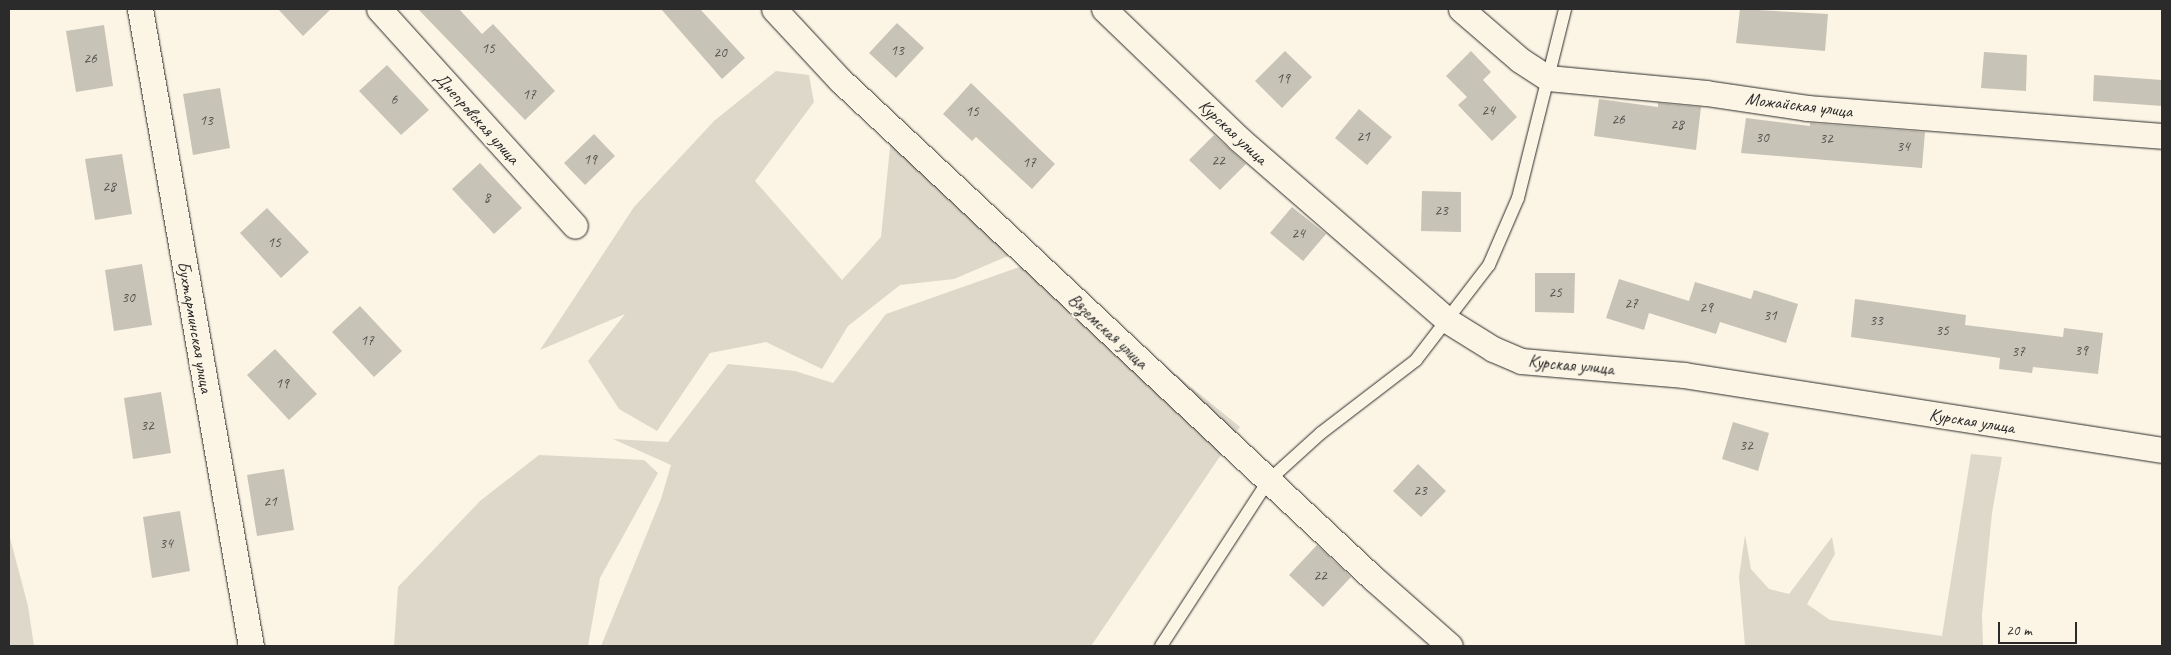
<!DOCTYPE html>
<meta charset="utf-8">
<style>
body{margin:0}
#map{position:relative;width:2171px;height:655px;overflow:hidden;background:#fcf5e5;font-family:Caveat,sans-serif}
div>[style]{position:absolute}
.green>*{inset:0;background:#ded8ca}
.building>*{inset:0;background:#c8c3b7}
.roads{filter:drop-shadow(0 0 1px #2b2b2b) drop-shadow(0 0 1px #2b2b2b)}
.lane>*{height:12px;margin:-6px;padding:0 6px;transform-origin:6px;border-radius:6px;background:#fcf5e5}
.street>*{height:25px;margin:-12.5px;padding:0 12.5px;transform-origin:12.5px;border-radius:12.5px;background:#fcf5e5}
span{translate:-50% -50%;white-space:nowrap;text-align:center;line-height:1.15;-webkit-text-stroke:4.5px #fcf5e5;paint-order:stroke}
.number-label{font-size:15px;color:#52514e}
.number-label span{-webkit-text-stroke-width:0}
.street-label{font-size:18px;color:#2b2b2b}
.frame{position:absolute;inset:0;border:10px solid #2b2b2b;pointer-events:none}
.scale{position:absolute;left:1998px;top:622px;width:79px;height:22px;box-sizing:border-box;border:2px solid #2b2b2b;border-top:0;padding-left:6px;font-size:15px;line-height:18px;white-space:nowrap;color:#2b2b2b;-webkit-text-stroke:4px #fcf5e5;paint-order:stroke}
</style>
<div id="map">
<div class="green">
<div style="clip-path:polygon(776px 71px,809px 75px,814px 102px,755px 181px,842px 280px,881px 237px,892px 127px,1022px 250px,954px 279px,900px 285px,848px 326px,822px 369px,766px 342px,710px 353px,657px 431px,619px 409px,588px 361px,625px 314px,540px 350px,634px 207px,714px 121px)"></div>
<div style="clip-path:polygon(1031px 263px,1060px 280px,1240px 427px,1091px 646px,601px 646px,661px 499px,671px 465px,613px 439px,668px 442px,728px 364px,795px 371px,833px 383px,886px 314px)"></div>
<div style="clip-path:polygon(1971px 454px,2002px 457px,1992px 513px,1982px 615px,1983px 646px,1745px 646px,1739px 577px,1745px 535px,1751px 569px,1769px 589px,1789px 594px,1832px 537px,1835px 554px,1807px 604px,1830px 620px,1942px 636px)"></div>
<div style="clip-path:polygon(539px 455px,644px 460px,658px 473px,600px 578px,588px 646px,394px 646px,398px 587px,480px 501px)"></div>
<div style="clip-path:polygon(9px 534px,28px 606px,34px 646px,9px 646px)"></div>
</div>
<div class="building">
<div style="clip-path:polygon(278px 9px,331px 9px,303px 36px)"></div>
<div style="clip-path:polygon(418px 9px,459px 9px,482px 34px,493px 24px,555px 91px,525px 120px)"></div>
<div style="clip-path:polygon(661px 9px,700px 9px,745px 58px,722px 79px)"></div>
<div style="clip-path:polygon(1740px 9px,1828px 14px,1825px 51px,1736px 43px)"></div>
<div style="clip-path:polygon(897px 23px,924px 48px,896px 78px,869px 53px)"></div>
<div style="clip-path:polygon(104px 25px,113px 86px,76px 92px,66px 31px)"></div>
<div style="clip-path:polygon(1285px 51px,1312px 77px,1282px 108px,1255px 81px)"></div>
<div style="clip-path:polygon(1471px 51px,1491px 72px,1483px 80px,1517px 117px,1492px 141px,1458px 105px,1467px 97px,1446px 76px)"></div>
<div style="clip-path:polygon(1984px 52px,2027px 55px,2026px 91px,1981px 88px)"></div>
<div style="clip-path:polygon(387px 65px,429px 110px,401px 135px,359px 91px)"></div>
<div style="clip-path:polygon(2094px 75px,2162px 80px,2162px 106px,2093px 101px)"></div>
<div style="clip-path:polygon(971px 83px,1055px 164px,1032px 189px,976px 137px,972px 141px,943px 114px)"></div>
<div style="clip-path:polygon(220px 88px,230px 148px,193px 155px,183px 94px)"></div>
<div style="clip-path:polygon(1599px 99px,1658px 107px,1658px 103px,1701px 107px,1696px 150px,1594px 136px)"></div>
<div style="clip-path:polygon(1359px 109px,1392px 137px,1367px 165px,1335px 138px)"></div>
<div style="clip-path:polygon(1746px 118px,1810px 126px,1810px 123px,1925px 132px,1922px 168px,1741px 153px)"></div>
<div style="clip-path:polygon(594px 134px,615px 156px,585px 185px,564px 163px)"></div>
<div style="clip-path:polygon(1214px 135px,1246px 164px,1220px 190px,1189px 160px)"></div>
<div style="clip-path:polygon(122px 154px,132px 214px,95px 220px,85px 159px)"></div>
<div style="clip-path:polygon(480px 163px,522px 208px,494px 234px,452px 189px)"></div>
<div style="clip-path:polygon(1422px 191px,1461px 192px,1461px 232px,1421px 231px)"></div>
<div style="clip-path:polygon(1292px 207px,1326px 234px,1303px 261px,1270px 233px)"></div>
<div style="clip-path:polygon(267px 208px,309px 252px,281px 278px,240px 233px)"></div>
<div style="clip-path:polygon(142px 264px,152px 325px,114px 331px,105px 270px)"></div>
<div style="clip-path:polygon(1535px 273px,1575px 273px,1574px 313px,1535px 312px)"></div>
<div style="clip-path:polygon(1619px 279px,1689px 301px,1695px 282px,1751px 299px,1754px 290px,1798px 304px,1786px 343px,1720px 322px,1716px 334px,1649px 313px,1644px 330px,1606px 318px)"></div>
<div style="clip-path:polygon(1855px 299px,1966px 315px,1965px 325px,2063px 337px,2064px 328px,2103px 333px,2098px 374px,2033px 367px,2032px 373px,1999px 369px,2000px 358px,1851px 337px)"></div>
<div style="clip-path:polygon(360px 306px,402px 351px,374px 377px,332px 332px)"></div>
<div style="clip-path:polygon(275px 349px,317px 394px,289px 420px,247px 375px)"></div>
<div style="clip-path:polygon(161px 392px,171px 453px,133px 459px,124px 398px)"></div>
<div style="clip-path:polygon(1733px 422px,1769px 433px,1758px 471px,1722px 459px)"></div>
<div style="clip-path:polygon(1418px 464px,1446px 491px,1421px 517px,1393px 491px)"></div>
<div style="clip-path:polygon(284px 469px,294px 530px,257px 536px,247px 475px)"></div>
<div style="clip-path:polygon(180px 511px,190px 571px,152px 578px,143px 517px)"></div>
<div style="clip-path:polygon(1317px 545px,1351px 577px,1323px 607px,1289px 575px)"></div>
</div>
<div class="roads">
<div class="lane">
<div style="left:1161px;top:646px;width:197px;rotate:-57deg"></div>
<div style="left:1268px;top:481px;width:72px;rotate:-42.2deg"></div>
<div style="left:1321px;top:433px;width:120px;rotate:-37.5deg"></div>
<div style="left:1416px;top:360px;width:120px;rotate:-52.5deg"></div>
<div style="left:1489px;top:265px;width:73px;rotate:-66.6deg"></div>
<div style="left:1518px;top:198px;width:195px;rotate:-76deg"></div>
</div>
<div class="street">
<div style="left:140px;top:9px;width:647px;rotate:80.12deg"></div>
<div style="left:379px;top:9px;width:292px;rotate:47.9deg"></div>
<div style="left:774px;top:9px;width:97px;rotate:47.1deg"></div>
<div style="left:840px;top:80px;width:731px;rotate:43.06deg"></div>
<div style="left:1374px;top:579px;width:101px;rotate:41.4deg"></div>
<div style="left:1104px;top:9px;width:187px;rotate:43.9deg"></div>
<div style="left:1239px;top:139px;width:277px;rotate:41deg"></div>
<div style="left:1448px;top:321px;width:53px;rotate:31.9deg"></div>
<div style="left:1493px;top:349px;width:30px;rotate:23deg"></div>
<div style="left:1521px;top:361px;width:164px;rotate:4.9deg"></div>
<div style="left:1684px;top:375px;width:484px;rotate:8.9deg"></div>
<div style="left:1461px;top:9px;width:78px;rotate:40.8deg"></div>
<div style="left:1520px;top:60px;width:33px;rotate:33deg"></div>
<div style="left:1548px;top:78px;width:159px;rotate:5.4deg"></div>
<div style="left:1706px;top:93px;width:102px;rotate:8.4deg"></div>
<div style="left:1807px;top:108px;width:356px;rotate:4.5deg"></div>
</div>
</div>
<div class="number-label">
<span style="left:488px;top:49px">15</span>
<span style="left:897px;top:51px">13</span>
<span style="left:720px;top:53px">20</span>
<span style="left:90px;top:59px">26</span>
<span style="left:1283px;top:79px">19</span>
<span style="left:529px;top:95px">17</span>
<span style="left:394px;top:100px">6</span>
<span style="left:1488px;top:111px">24</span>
<span style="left:972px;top:112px">15</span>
<span style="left:1618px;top:120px">26</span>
<span style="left:206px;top:121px">13</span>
<span style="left:1677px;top:125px">28</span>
<span style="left:1363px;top:137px">21</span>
<span style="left:1762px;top:138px">30</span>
<span style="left:1826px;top:139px">32</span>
<span style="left:1903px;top:147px">34</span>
<span style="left:590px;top:160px">19</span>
<span style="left:1218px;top:161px">22</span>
<span style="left:1029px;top:163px">17</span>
<span style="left:109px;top:187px">28</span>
<span style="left:487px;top:198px">8</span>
<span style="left:1441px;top:211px">23</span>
<span style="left:1298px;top:234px">24</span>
<span style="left:274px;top:243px">15</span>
<span style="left:1555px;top:293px">25</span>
<span style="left:128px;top:298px">30</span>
<span style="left:1631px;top:304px">27</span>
<span style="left:1706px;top:308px">29</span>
<span style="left:1770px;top:316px">31</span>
<span style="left:1876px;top:321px">33</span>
<span style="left:1942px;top:331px">35</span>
<span style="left:367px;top:341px">17</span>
<span style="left:2081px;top:351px">39</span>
<span style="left:2018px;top:352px">37</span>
<span style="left:282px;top:384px">19</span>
<span style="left:147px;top:426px">32</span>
<span style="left:1746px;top:446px">32</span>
<span style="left:1420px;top:491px">23</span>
<span style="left:270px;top:502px">21</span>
<span style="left:166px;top:544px">34</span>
<span style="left:1320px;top:576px">22</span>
</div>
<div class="street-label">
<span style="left:1799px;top:105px;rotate:7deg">Можайская улица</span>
<span style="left:477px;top:118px;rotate:48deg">Днепровская улица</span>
<span style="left:1233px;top:132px;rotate:43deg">Курская улица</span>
<span style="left:195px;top:327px;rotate:80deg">Бухтарминская улица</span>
<span style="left:1108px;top:331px;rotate:43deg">Вяземская улица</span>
<span style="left:1571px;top:365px;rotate:5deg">Курская улица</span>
<span style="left:1972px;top:421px;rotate:9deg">Курская улица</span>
</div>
<div class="frame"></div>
<div class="scale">20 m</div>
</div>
